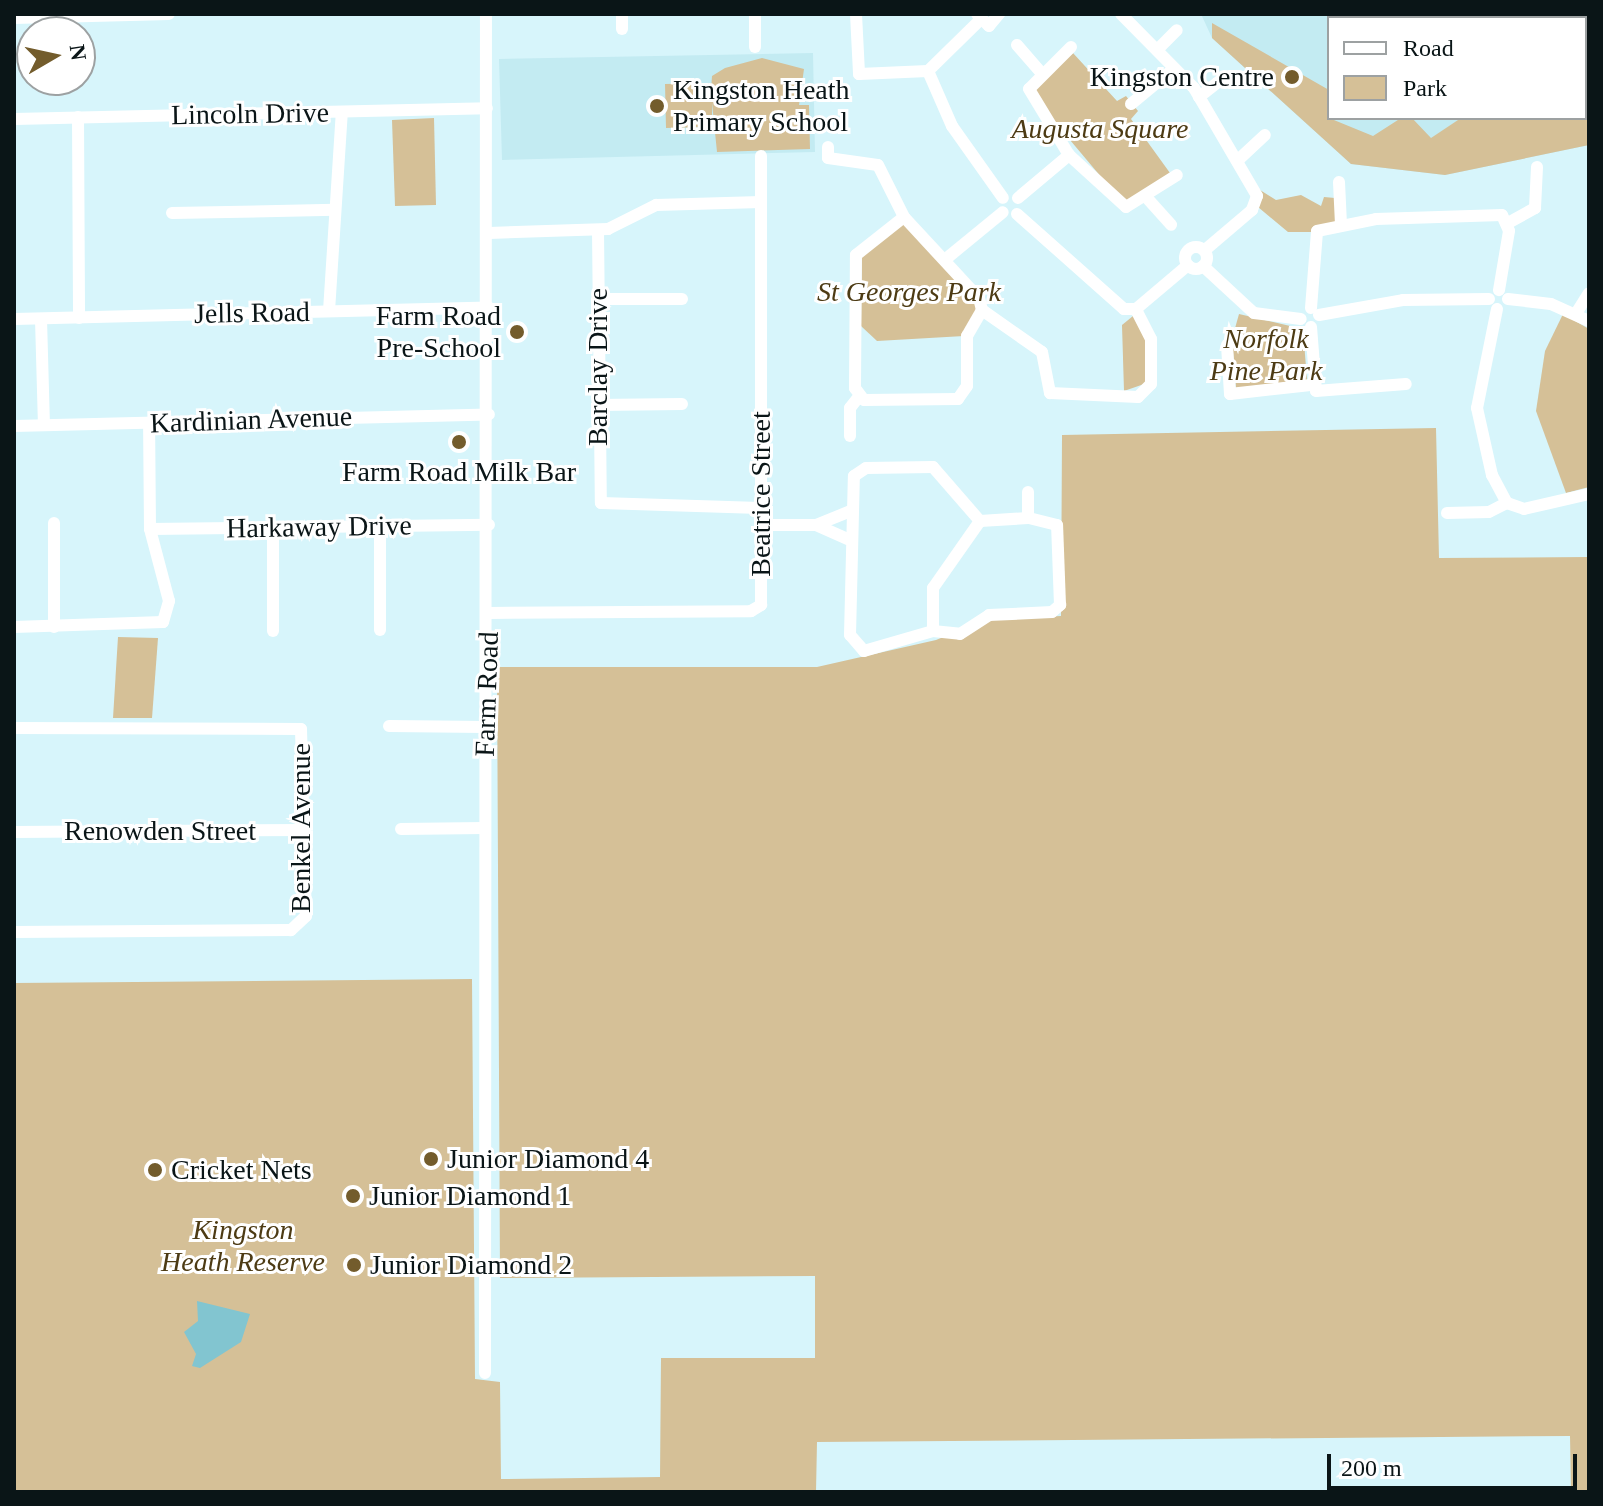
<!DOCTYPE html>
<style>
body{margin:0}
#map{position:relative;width:1603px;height:1506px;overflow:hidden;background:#d7f5fb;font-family:"Times New Roman",serif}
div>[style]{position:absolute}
.built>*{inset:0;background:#c3ebf2}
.green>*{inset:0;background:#d5c097}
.water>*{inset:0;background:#82c5d0}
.minor>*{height:12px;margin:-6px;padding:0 6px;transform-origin:6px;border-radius:6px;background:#fff}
.minor>.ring{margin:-6px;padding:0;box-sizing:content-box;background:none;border:12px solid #fff;border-radius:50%}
.dots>*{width:22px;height:22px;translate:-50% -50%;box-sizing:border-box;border:4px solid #fff;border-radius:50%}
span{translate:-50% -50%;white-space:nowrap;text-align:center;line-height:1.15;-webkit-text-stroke:6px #fff;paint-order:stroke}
.poi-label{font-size:28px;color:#0a1517}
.right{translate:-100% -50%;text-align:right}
.left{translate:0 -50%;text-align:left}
.street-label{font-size:28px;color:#0a1517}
.park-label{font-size:28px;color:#4d3b14;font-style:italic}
.frame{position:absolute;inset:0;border:16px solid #0a1517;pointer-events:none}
.legend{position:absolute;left:1327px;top:16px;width:260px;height:104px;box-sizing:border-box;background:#fff;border:2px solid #9da1a2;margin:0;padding:10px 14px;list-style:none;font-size:24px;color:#0a1517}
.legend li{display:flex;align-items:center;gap:16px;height:40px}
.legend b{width:40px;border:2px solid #9da1a2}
.north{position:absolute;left:16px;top:16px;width:80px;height:80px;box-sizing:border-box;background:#fff;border:2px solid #9da1a2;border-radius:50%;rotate:81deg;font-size:22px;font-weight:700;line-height:32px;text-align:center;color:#0a1517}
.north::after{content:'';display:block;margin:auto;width:28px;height:36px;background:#735c2c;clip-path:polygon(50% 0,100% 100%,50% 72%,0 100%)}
.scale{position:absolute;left:1327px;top:1454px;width:250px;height:36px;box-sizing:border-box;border:4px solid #0a1517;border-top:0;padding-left:10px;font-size:24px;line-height:28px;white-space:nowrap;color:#0a1517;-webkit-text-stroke:6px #fff;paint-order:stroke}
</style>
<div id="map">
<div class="built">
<div style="clip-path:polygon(evenodd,1201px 14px,1589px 14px,1589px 145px,1445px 175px,1351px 164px,1212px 38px,1201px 14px,1329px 18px,1585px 18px,1585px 118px,1329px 118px,1329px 18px)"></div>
<div style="clip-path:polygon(813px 53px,815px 152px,502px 160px,499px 59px)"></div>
</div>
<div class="green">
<div style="clip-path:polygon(1212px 23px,1329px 90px,1329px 118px,1373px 136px,1401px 118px,1412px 118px,1431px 138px,1461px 118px,1585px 118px,1589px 68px,1589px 145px,1445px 175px,1351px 164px,1212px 38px)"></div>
<div style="clip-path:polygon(1073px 53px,1117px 101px,1126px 96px,1138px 111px,1131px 119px,1170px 173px,1123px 203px,1033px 96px,1034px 83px)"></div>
<div style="clip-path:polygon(762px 58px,804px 69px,799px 105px,809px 105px,810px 149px,717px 152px,712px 103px,712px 127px,666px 128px,665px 84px,711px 83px,711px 90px,712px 76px,725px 68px)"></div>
<div style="clip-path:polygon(434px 118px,436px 205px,395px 206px,392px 120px)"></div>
<div style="clip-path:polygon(1260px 190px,1276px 200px,1301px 195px,1321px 206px,1324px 197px,1335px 198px,1337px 221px,1312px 232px,1288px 232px,1258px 207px)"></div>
<div style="clip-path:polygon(905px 221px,980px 308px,964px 336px,877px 341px,861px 326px,862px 253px)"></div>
<div style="clip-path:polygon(1239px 314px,1303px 329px,1307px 380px,1236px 388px,1232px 339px)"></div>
<div style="clip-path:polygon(1563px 314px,1589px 329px,1589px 487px,1566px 493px,1536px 411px,1545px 351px)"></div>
<div style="clip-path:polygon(1133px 316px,1146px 334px,1147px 383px,1124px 391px,1122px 325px)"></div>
<div style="clip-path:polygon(1436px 428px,1439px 558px,1589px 557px,1589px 1492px,1571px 1492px,1570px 1436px,817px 1442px,816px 1492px,14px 1492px,14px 983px,472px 979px,475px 1379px,500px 1382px,501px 1479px,660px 1477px,661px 1358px,815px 1358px,815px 1276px,500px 1278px,497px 667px,817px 667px,936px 640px,985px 620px,1061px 616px,1062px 435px)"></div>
<div style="clip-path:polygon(118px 637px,158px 638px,152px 718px,113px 718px)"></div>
</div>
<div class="water">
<div style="clip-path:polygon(197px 1301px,250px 1314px,241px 1342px,200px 1368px,192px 1366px,196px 1354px,184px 1332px,198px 1321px)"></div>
</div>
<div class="minor">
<div style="left:622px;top:14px;width:15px;rotate:90deg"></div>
<div style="left:755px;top:14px;width:33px;rotate:90deg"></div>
<div style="left:856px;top:14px;width:60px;rotate:87.1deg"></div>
<div style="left:859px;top:74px;width:69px;rotate:-2.5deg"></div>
<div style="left:977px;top:14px;width:17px;rotate:45deg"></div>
<div style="left:989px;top:26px;width:16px;rotate:-50deg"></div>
<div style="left:1121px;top:14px;width:104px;rotate:45.4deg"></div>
<div style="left:1194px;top:88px;width:125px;rotate:59.7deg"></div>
<div style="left:1257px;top:196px;width:15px;rotate:110deg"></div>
<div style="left:1252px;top:210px;width:62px;rotate:139.6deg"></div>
<div style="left:14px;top:18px;width:155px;rotate:-1.5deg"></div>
<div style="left:979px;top:21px;width:71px;rotate:135.6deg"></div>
<div style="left:928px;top:71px;width:60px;rotate:66.4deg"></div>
<div style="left:952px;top:126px;width:88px;rotate:54.7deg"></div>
<div style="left:1017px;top:45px;width:37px;rotate:49deg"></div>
<div style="left:1071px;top:47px;width:59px;rotate:135deg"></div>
<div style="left:1029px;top:89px;width:77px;rotate:58.8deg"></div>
<div style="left:1069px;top:155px;width:77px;rotate:42.4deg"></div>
<div style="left:1126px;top:207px;width:60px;rotate:-32.1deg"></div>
<div style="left:1159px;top:48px;width:25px;rotate:-45deg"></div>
<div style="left:1199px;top:97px;width:29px;rotate:-38deg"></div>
<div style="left:1131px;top:104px;width:52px;rotate:-39.5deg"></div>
<div style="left:78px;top:117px;width:201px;rotate:89.7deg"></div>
<div style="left:14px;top:119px;width:473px;rotate:-1.3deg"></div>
<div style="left:828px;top:147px;width:11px;rotate:90deg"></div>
<div style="left:828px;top:158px;width:50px;rotate:8deg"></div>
<div style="left:878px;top:165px;width:58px;rotate:63.4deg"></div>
<div style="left:1237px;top:161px;width:38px;rotate:-43deg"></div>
<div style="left:1339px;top:182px;width:43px;rotate:87.3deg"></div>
<div style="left:1018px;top:198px;width:67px;rotate:-40.1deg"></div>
<div style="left:1147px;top:198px;width:36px;rotate:48deg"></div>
<div style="left:172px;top:213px;width:163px;rotate:-1.1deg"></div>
<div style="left:1017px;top:214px;width:143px;rotate:41.6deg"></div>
<div style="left:1124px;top:309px;width:12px"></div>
<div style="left:1136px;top:309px;width:68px;rotate:-40.2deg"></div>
<div style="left:904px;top:217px;width:110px;rotate:47.2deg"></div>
<div style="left:979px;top:298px;width:12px;rotate:76deg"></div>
<div style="left:982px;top:310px;width:30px;rotate:120deg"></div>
<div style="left:967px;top:336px;width:50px;rotate:90deg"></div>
<div style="left:967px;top:386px;width:16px;rotate:125deg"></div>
<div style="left:958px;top:399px;width:94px;rotate:179.4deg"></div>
<div style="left:864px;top:400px;width:15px;rotate:-127deg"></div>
<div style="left:855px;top:388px;width:133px;rotate:-89.6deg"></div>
<div style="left:856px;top:255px;width:61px;rotate:-38.4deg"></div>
<div style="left:1508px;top:223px;width:31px;rotate:-29deg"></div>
<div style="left:1535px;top:208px;width:41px;rotate:-87.2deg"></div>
<div style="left:598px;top:230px;width:273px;rotate:89.4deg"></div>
<div style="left:601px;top:503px;width:159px;rotate:1.8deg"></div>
<div style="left:489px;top:233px;width:119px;rotate:-1.9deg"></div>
<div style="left:608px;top:229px;width:54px;rotate:-26.6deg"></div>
<div style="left:656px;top:205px;width:105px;rotate:-1.6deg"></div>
<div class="ring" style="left:1185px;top:247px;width:10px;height:10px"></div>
<div style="left:947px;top:258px;width:72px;rotate:-39.4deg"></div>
<div style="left:1203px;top:266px;width:69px;rotate:42.7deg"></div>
<div style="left:1254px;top:313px;width:47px;rotate:7.3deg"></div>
<div style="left:598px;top:299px;width:84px"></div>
<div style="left:1508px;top:299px;width:43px;rotate:6.6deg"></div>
<div style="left:1551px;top:304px;width:42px;rotate:24.1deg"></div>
<div style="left:1311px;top:308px;width:77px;rotate:-85.5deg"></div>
<div style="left:1317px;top:231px;width:60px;rotate:-11.5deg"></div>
<div style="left:1376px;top:219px;width:126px;rotate:-1.8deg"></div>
<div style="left:1502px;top:215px;width:17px;rotate:66deg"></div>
<div style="left:1509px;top:231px;width:60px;rotate:99.6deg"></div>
<div style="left:1497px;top:309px;width:101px;rotate:101.4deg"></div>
<div style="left:1477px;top:408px;width:69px;rotate:77.4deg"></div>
<div style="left:1492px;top:475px;width:32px;rotate:62deg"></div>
<div style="left:1507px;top:503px;width:18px;rotate:19deg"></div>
<div style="left:1524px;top:509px;width:67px;rotate:-13deg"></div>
<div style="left:982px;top:310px;width:73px;rotate:35deg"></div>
<div style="left:1042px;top:352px;width:42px;rotate:79deg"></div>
<div style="left:1050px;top:393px;width:88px;rotate:2.6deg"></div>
<div style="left:1138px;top:397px;width:18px;rotate:-45deg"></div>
<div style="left:1151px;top:384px;width:45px;rotate:-90deg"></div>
<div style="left:1151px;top:339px;width:34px;rotate:-117deg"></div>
<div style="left:329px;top:311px;width:199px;rotate:-86.3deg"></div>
<div style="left:1577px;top:312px;width:22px;rotate:-58deg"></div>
<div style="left:1319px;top:315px;width:85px;rotate:-10.1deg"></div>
<div style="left:1403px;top:300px;width:86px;rotate:-0.7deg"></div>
<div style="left:14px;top:319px;width:475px;rotate:-1.4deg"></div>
<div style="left:41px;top:319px;width:106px;rotate:88.4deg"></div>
<div style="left:1311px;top:327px;width:64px;rotate:85.5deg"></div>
<div style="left:1316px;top:391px;width:90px;rotate:-4.4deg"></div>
<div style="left:1227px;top:345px;width:49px;rotate:86.5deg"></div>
<div style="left:1230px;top:394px;width:81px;rotate:-6.4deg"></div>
<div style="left:598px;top:405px;width:84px;rotate:-0.7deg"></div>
<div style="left:14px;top:426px;width:475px;rotate:-1.4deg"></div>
<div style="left:850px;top:436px;width:28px;rotate:-90deg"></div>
<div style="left:850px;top:408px;width:16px;rotate:-52deg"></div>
<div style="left:933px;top:467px;width:72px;rotate:49deg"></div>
<div style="left:980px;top:521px;width:82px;rotate:125deg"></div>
<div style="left:933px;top:588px;width:43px;rotate:90deg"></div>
<div style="left:933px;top:631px;width:72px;rotate:163.8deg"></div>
<div style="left:864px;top:651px;width:21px;rotate:-131deg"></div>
<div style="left:850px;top:635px;width:159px;rotate:-88.6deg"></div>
<div style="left:854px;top:476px;width:14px;rotate:-34deg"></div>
<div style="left:866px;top:468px;width:67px;rotate:-0.9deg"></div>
<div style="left:1028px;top:492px;width:26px;rotate:90deg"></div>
<div style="left:1447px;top:513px;width:42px;rotate:-1.4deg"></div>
<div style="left:1489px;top:512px;width:20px;rotate:-27deg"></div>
<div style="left:761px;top:525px;width:55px"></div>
<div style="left:816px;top:525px;width:37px;rotate:24deg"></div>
<div style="left:816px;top:525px;width:37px;rotate:-22deg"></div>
<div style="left:150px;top:529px;width:339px;rotate:-0.7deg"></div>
<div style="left:489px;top:613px;width:262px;rotate:-0.4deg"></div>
<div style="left:751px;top:611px;width:12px;rotate:-31deg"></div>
<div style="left:761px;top:605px;width:449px;rotate:-90deg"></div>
<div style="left:14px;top:627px;width:149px;rotate:-1.9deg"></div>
<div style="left:163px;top:622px;width:22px;rotate:-74deg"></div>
<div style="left:169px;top:601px;width:74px;rotate:-104.8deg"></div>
<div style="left:150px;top:529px;width:106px;rotate:-90.5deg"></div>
<div style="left:54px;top:627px;width:104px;rotate:-90deg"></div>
<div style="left:380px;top:630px;width:103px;rotate:-90deg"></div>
<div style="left:273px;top:631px;width:103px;rotate:-90deg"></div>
<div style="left:933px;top:631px;width:27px;rotate:6deg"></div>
<div style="left:960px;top:634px;width:35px;rotate:-33deg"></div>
<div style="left:989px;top:615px;width:63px;rotate:-2.7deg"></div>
<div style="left:1052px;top:612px;width:11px;rotate:-41deg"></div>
<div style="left:1060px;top:605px;width:80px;rotate:-92.1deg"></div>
<div style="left:1057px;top:525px;width:30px;rotate:-166deg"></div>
<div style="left:1028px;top:518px;width:48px;rotate:176.4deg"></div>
<div style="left:389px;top:726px;width:96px;rotate:0.6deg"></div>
<div style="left:14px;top:728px;width:287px;rotate:0.2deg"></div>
<div style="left:301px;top:729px;width:187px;rotate:88.5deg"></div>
<div style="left:306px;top:916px;width:21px;rotate:137deg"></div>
<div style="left:291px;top:930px;width:277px;rotate:179.6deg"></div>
<div style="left:401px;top:829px;width:83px;rotate:-0.7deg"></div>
<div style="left:14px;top:832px;width:291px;rotate:-0.4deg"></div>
<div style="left:485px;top:1373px;width:1359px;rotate:-89.96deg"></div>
</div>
<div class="dots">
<div style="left:1292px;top:77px;background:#735c2c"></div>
<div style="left:657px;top:106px;background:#735c2c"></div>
<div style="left:517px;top:332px;background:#735c2c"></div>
<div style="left:459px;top:442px;background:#735c2c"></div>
<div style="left:431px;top:1159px;background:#735c2c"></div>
<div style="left:155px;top:1170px;background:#735c2c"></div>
<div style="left:353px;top:1196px;background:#735c2c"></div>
<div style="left:354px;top:1265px;background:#735c2c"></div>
</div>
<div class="poi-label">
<span class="right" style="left:1274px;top:77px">Kingston Centre</span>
<span class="left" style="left:673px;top:106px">Kingston Heath<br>Primary School</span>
<span class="right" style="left:501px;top:332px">Farm Road<br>Pre-School</span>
<span style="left:459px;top:472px">Farm Road Milk Bar</span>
<span class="left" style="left:447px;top:1159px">Junior Diamond 4</span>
<span class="left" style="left:171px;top:1170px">Cricket Nets</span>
<span class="left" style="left:369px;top:1196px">Junior Diamond 1</span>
<span class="left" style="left:370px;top:1265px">Junior Diamond 2</span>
</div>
<div class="street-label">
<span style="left:250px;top:114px;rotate:-1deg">Lincoln Drive</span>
<span style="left:252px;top:313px;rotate:-1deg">Jells Road</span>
<span style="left:598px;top:367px;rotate:-90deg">Barclay Drive</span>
<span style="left:251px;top:420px;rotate:-2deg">Kardinian Avenue</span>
<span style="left:761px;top:494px;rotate:-90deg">Beatrice Street</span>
<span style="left:319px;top:527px;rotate:-1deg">Harkaway Drive</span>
<span style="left:487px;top:694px;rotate:-88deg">Farm Road</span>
<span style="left:301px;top:828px;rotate:-90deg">Benkel Avenue</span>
<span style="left:160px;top:831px">Renowden Street</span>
</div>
<div class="park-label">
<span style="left:1100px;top:129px">Augusta Square</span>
<span style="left:909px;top:292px">St Georges Park</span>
<span style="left:1266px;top:355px">Norfolk<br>Pine Park</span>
<span style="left:243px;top:1246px">Kingston<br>Heath Reserve</span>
</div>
<div class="frame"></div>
<ul class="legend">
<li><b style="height:10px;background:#fff"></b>Road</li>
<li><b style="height:22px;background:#d5c097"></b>Park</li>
</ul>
<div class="north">N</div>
<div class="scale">200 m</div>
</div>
